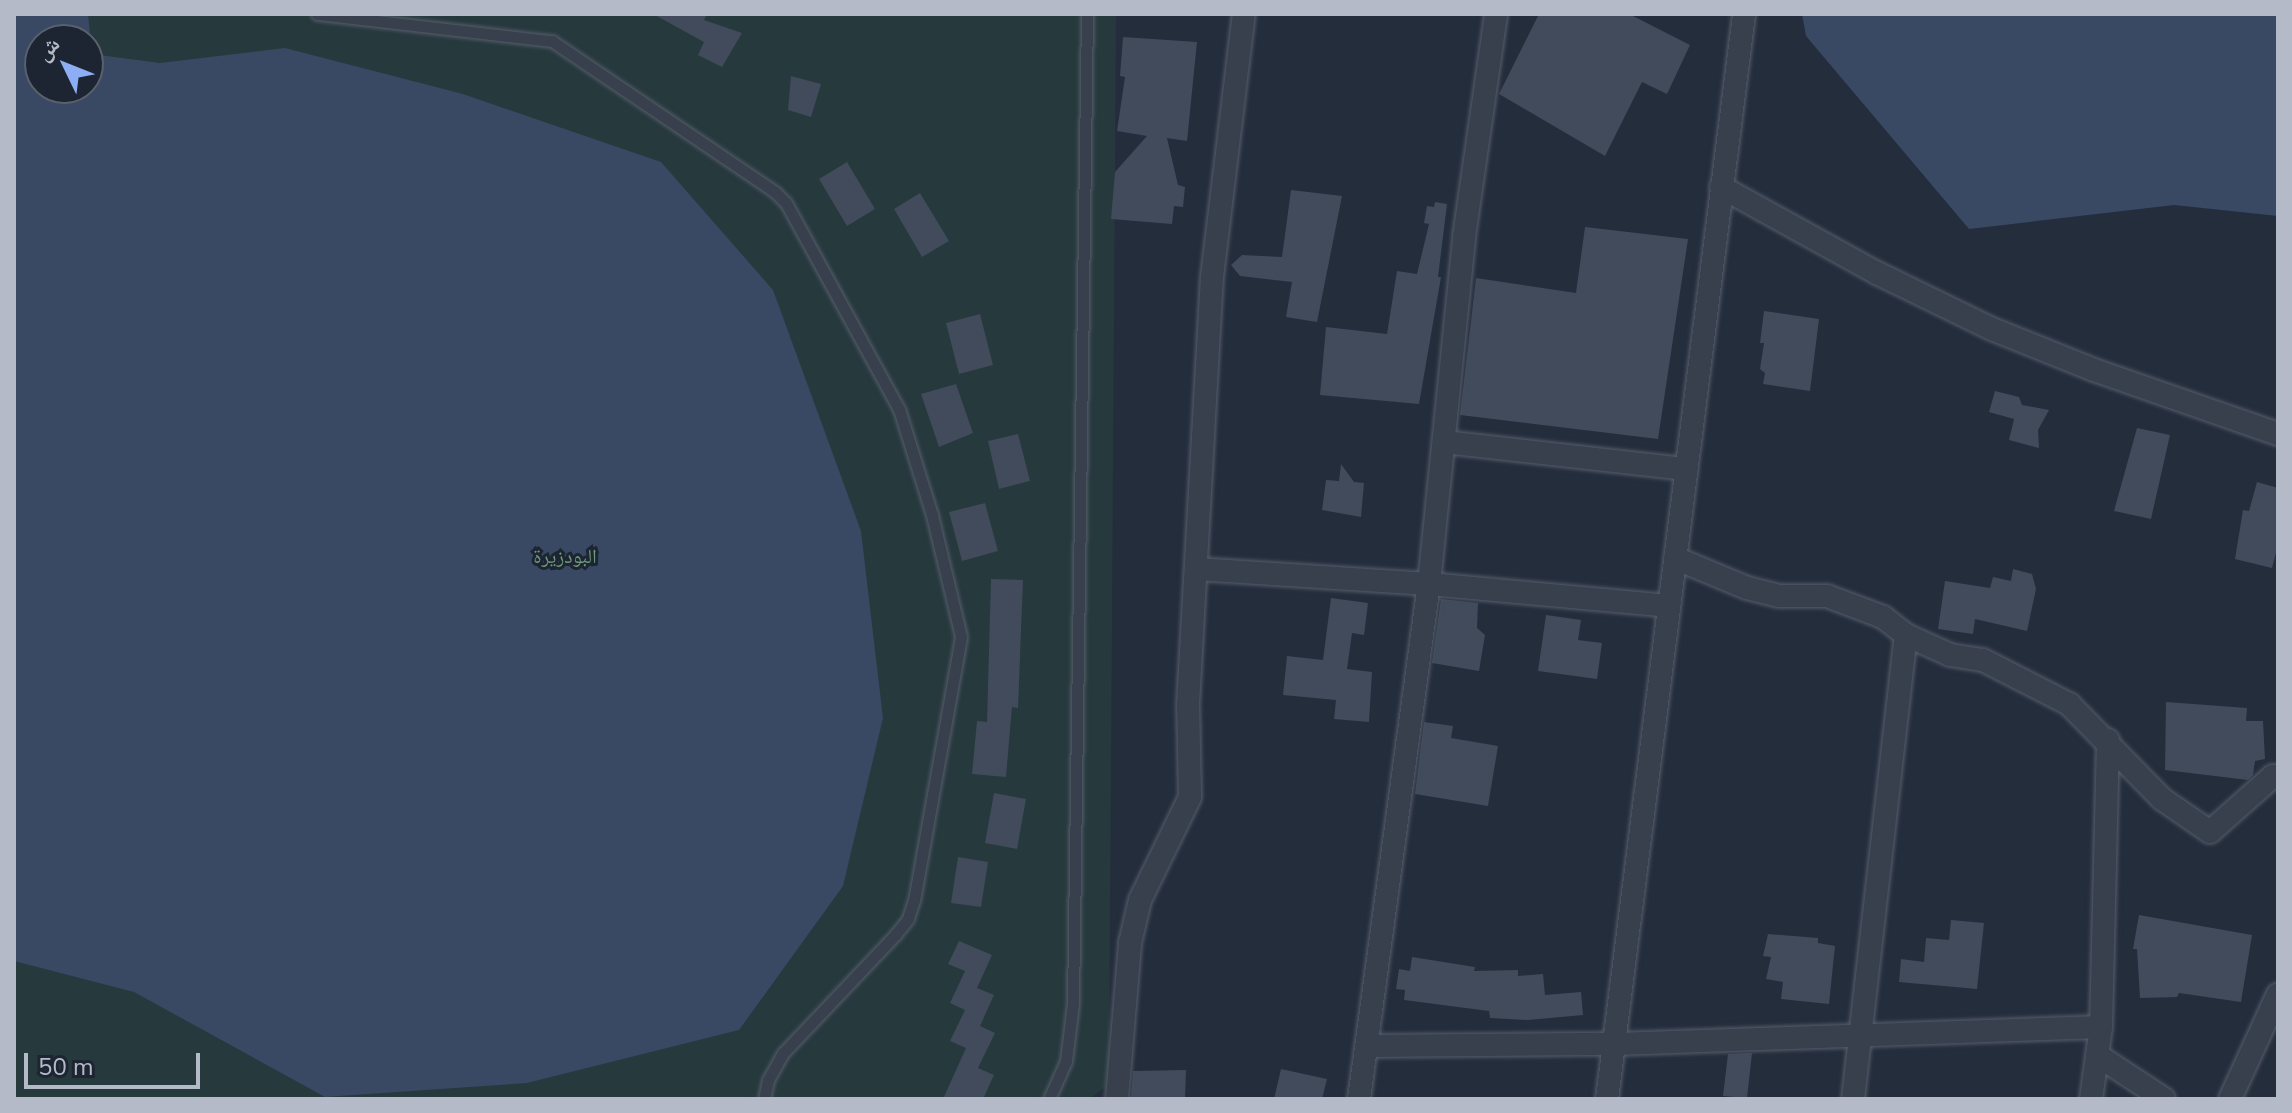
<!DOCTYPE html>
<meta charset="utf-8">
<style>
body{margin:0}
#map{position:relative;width:2292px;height:1113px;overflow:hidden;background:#242d3c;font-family:"Nunito Sans","Noto Naskh Arabic",sans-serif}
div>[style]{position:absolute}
.green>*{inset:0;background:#26393d}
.water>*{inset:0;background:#394863}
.building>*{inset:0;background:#414b5b}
.roads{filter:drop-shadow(0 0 2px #565d6b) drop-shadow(0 0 2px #565d6b)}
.service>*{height:11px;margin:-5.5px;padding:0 5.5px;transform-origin:5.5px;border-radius:5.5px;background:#383f4d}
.minor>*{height:22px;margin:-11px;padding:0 11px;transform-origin:11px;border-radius:11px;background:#383f4d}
span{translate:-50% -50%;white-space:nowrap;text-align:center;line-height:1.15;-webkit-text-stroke:6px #1d2432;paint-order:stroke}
.park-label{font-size:20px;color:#6c9879}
.frame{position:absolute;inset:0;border:16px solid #b4bac8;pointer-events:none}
.north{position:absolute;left:24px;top:24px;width:80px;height:80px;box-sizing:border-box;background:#1d2432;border:2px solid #59606e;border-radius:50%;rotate:313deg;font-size:22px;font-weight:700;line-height:32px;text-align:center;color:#b4bac8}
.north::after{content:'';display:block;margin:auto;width:28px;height:36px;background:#8daef4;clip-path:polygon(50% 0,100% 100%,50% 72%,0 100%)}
.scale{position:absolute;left:24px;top:1053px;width:176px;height:36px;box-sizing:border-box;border:4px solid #b4bac8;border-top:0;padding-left:10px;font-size:24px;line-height:28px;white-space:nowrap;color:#b4bac8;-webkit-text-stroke:6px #1d2432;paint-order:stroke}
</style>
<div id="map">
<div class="green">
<div style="clip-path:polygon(evenodd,14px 14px,1116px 14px,1109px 1084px,1090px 1099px,14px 1099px,14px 14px,40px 40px,88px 40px,88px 88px,40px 88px,40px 40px)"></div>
</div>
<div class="water">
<div style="clip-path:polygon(evenodd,14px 14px,88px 14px,92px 54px,160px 63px,285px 48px,463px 94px,661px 162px,773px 290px,861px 531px,883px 718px,843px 886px,739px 1030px,527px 1083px,325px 1097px,134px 992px,14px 961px,14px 14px,40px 40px,88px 40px,88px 88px,40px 88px,40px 40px)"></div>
<div style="clip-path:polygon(1802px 14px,2278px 14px,2278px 216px,2174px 205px,1969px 229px,1806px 36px)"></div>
</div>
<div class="building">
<div style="clip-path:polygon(653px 14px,707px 14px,704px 20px,742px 33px,722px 67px,698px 55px,704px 42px)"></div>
<div style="clip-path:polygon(1539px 14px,1629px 14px,1690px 45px,1667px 94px,1642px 82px,1605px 156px,1499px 94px)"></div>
<div style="clip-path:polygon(1123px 37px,1197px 42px,1187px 141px,1167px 138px,1178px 185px,1185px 187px,1183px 207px,1174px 206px,1172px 224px,1111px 219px,1115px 172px,1147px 136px,1117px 131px,1125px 77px,1120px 76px)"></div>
<div style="clip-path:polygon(791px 76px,821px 84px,811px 117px,788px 110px)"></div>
<div style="clip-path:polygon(847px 162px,875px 209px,847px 226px,819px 179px)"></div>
<div style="clip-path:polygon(1291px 190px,1342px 196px,1317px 322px,1286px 317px,1292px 282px,1240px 276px,1231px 265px,1242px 255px,1282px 257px)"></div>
<div style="clip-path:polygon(920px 193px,949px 241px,922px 257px,894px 209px)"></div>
<div style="clip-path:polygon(1435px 202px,1447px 204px,1438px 277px,1441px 277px,1419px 404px,1320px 395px,1326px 327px,1387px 334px,1397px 271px,1417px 274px,1429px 224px,1424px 223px,1427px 206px,1434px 207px)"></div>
<div style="clip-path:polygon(1585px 227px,1688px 239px,1658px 439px,1460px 415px,1476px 278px,1576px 293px)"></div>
<div style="clip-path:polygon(1764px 311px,1819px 319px,1810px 391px,1763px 384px,1765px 373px,1760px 369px,1764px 343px,1760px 343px)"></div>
<div style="clip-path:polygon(980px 314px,993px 365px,959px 374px,946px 323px)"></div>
<div style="clip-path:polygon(956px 384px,973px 433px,939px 447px,921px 394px)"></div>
<div style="clip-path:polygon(1995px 391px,2019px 397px,2022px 405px,2049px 410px,2038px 430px,2039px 448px,2009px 440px,2014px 419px,1989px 412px)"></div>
<div style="clip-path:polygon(2137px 428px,2170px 435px,2151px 519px,2114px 511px)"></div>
<div style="clip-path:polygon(1018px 434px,1030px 481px,999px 489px,988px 441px)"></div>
<div style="clip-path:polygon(1341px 464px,1354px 482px,1364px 483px,1361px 517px,1322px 510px,1326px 480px,1339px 481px)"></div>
<div style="clip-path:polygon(2257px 482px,2278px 488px,2278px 545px,2272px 568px,2235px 559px,2243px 510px,2249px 511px)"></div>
<div style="clip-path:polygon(985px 503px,998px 551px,962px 561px,949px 512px)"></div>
<div style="clip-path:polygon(2013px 569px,2032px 574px,2036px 589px,2027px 631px,1975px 619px,1973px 634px,1938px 629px,1945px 581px,1990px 588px,1993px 577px,2011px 581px)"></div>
<div style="clip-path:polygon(991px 579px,1023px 580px,1018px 708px,1012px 707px,1006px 777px,972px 774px,977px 721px,987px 722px)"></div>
<div style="clip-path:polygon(1331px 598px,1368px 603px,1364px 635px,1352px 633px,1347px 669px,1372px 672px,1369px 722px,1334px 719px,1336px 700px,1283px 695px,1287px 656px,1323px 660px)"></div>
<div style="clip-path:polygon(1441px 599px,1478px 603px,1477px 628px,1485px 635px,1479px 671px,1432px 663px)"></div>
<div style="clip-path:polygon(1546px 615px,1581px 620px,1578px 640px,1602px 643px,1597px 679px,1538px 671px)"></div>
<div style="clip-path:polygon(2166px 702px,2247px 708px,2246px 721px,2263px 721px,2265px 759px,2255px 761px,2253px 775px,2248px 780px,2165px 770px)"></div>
<div style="clip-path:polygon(1424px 722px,1453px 726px,1451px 738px,1498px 746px,1488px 806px,1415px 794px)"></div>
<div style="clip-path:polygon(994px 793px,1026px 799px,1017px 849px,985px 843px)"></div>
<div style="clip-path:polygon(958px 857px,988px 862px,981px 907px,951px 903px)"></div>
<div style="clip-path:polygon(2139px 915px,2252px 935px,2241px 1002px,2179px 993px,2177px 997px,2140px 998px,2137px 949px,2133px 949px)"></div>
<div style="clip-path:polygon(1951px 920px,1984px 923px,1977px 989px,1899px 982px,1901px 959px,1924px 962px,1926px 938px,1949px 940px)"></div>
<div style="clip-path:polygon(1768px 934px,1818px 938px,1818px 943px,1835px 946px,1829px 1004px,1781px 999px,1783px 982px,1766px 979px,1771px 957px,1763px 956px)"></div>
<div style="clip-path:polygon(959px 941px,992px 955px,977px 988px,994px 995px,980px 1026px,995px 1033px,978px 1068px,994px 1075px,983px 1099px,943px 1099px,966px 1048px,950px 1041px,965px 1010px,950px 1003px,965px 971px,948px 964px)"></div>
<div style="clip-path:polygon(1412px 957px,1475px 967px,1474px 971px,1518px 970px,1518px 976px,1543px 974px,1545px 995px,1581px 992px,1583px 1015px,1528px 1020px,1490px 1018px,1489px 1011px,1404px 1000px,1405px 990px,1396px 989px,1399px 969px,1410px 971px)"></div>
<div style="clip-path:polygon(1752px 1053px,1747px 1098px,1723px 1096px,1728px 1054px)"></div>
<div style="clip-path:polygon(1281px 1069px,1327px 1079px,1322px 1099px,1274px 1099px)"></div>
<div style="clip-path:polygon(1186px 1070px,1185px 1099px,1131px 1099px,1133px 1071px)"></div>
</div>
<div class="roads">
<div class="service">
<div style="left:317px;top:14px;width:237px;rotate:6.6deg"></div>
<div style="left:552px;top:41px;width:269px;rotate:34.1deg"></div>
<div style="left:775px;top:192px;width:16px;rotate:45deg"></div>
<div style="left:786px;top:203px;width:235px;rotate:61.3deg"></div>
<div style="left:899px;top:409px;width:111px;rotate:72.7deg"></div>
<div style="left:932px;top:515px;width:125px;rotate:76.6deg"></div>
<div style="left:961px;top:637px;width:267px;rotate:100.1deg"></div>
<div style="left:914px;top:900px;width:20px;rotate:108deg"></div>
<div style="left:908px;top:919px;width:19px;rotate:129deg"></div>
<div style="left:896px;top:934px;width:164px;rotate:133.5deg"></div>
<div style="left:783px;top:1053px;width:31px;rotate:119deg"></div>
<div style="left:768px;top:1080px;width:19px;rotate:102deg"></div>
<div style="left:1049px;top:1099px;width:42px;rotate:-65.9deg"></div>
<div style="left:1066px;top:1061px;width:58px;rotate:-83.1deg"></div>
<div style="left:1073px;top:1003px;width:989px;rotate:-89.19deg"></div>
</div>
<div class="minor">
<div style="left:1721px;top:187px;width:178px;rotate:28.9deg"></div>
<div style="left:1877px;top:273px;width:128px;rotate:26deg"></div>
<div style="left:1992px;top:329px;width:110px;rotate:21.9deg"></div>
<div style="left:2094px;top:370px;width:195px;rotate:19.2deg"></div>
<div style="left:1444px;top:442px;width:244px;rotate:6.4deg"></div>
<div style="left:1675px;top:558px;width:78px;rotate:22.6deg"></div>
<div style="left:1747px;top:588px;width:33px;rotate:14deg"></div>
<div style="left:1779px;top:596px;width:48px"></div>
<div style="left:1827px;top:596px;width:60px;rotate:20.6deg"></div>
<div style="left:1883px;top:617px;width:29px;rotate:38deg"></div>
<div style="left:1906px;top:635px;width:48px;rotate:24.4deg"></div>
<div style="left:1950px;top:655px;width:33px;rotate:9deg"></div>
<div style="left:1983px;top:660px;width:97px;rotate:27.1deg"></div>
<div style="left:2069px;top:704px;width:133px;rotate:45.6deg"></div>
<div style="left:2162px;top:799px;width:58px;rotate:34.5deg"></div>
<div style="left:2210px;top:832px;width:84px;rotate:-41.6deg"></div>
<div style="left:2273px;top:776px;width:5px"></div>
<div style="left:1196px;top:569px;width:233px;rotate:3.7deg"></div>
<div style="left:1429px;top:584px;width:241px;rotate:5.2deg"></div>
<div style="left:1368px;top:1046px;width:248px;rotate:-0.5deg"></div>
<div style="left:1616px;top:1044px;width:485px;rotate:-2deg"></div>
<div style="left:2097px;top:1055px;width:80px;rotate:33.3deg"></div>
<div style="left:1117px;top:1099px;width:157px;rotate:-85.2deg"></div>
<div style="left:1130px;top:943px;width:44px;rotate:-76.9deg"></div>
<div style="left:1140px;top:900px;width:114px;rotate:-64.1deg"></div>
<div style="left:1190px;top:797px;width:92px;rotate:-91.2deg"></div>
<div style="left:1188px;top:705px;width:429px;rotate:-86.8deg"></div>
<div style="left:1212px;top:277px;width:265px;rotate:-83.1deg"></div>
<div style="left:1359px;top:1099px;width:520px;rotate:-82.26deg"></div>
<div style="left:1429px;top:584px;width:349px;rotate:-84.2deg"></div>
<div style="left:1464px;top:237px;width:225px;rotate:-81.8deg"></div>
<div style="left:1607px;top:1099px;width:1094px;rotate:-82.8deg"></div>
<div style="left:1853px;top:1099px;width:467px;rotate:-83.5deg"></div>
<div style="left:2091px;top:1099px;width:73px;rotate:-82.1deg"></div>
<div style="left:2101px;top:1027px;width:287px;rotate:-88.6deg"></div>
<div style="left:2230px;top:1099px;width:115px;rotate:-65.4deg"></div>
</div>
</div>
<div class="park-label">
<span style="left:565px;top:556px">البودزيرة</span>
</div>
<div class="frame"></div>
<div class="north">ش</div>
<div class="scale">50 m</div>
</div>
